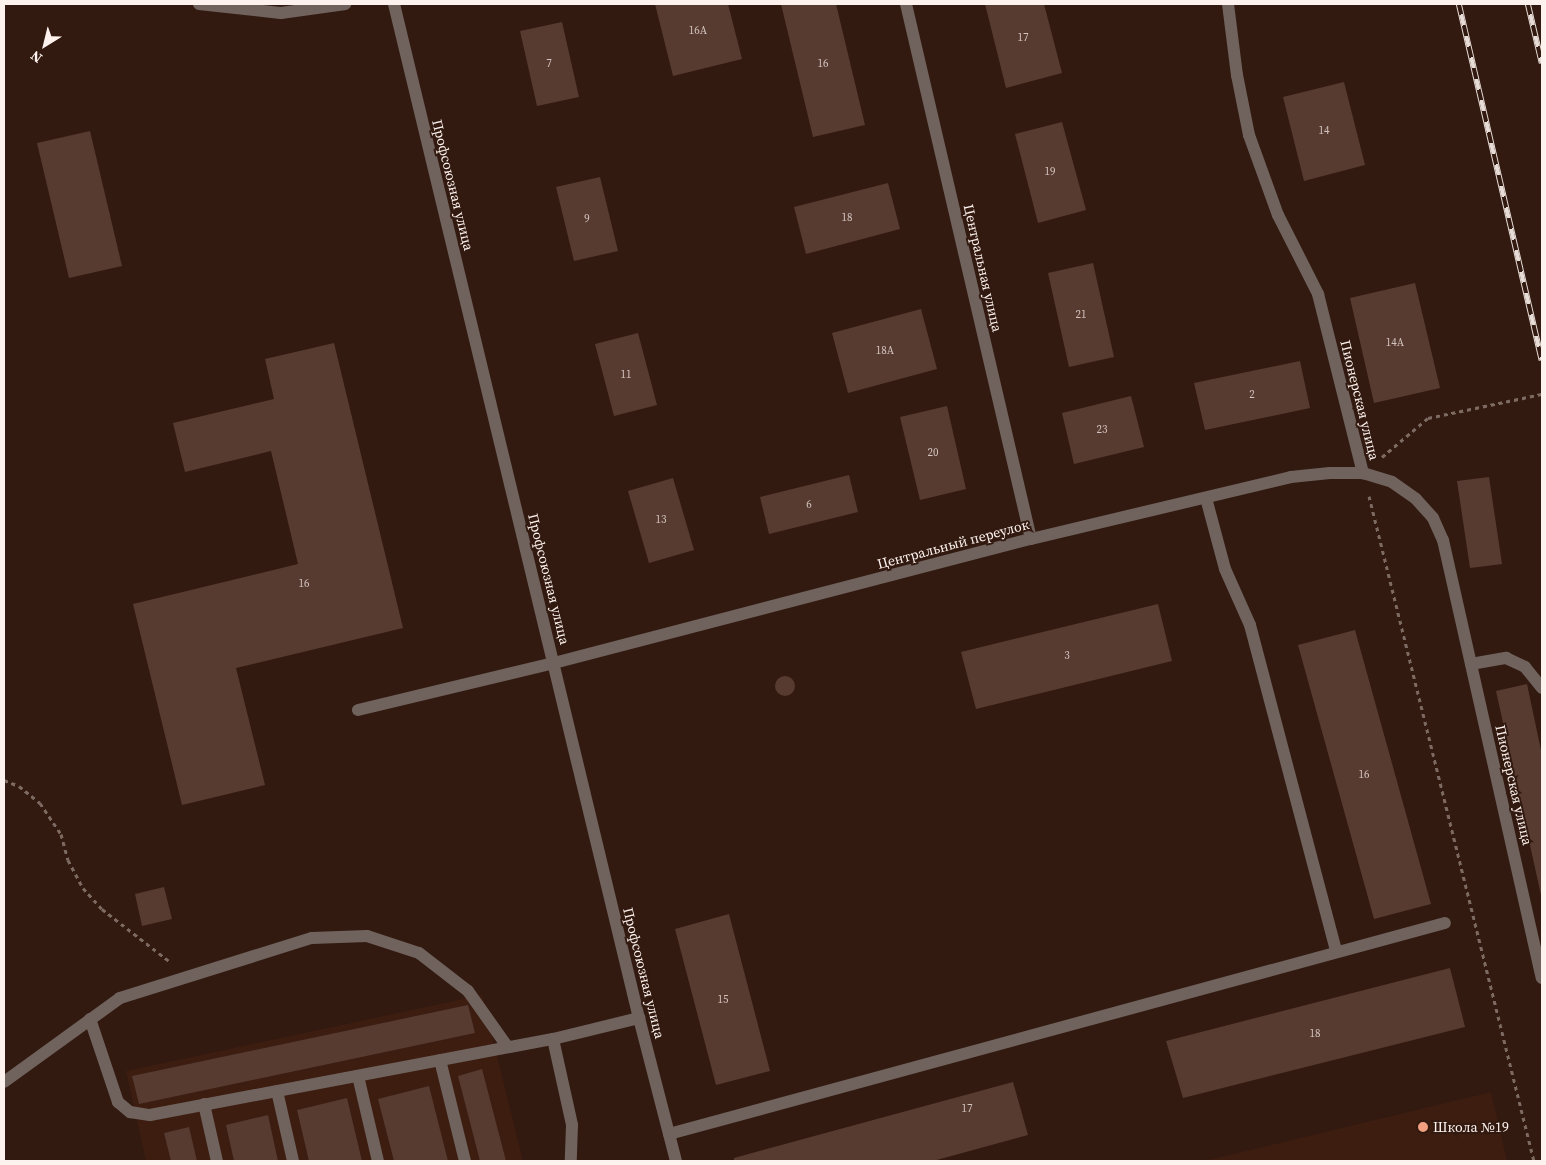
<!DOCTYPE html>
<meta charset="utf-8">
<style>
body{margin:0}
#map{position:relative;width:1546px;height:1165px;overflow:hidden;background:#321a10;font-family:"Source Serif 4",serif}
div>[style]{position:absolute}
.built>*{inset:0;background:#3c1d10}
.building>*{inset:0;background:#573b31}
.round{border-radius:50%}
.path>*{height:3px;margin-top:-1.5px;transform-origin:0;background:repeating-linear-gradient(90deg,#7d6a62 0 4px,transparent 0 8px)}
.lane>*{height:12px;margin:-6px;padding:0 6px;transform-origin:6px;border-radius:6px;background:#70625d}
.street>*{height:12px;margin:-6px;padding:0 6px;transform-origin:6px;border-radius:6px;background:#70625d}
.rail>*{height:5.5px;margin-top:-2.75px;transform-origin:0;background:repeating-linear-gradient(90deg,#321a10 0 11px,#e8dcd7 0 22px);box-sizing:border-box;border-block:1px solid #e8dcd7}
.dots>*{width:14px;height:14px;translate:-50% -50%;box-sizing:border-box;border:2px solid #321a10;border-radius:50%}
span{translate:-50% -50%;white-space:nowrap;text-align:center;line-height:1.15;-webkit-text-stroke:4px #321a10;paint-order:stroke}
.number-label{font-size:11px;color:#d4c4bf}
.number-label span{-webkit-text-stroke-width:0}
.street-label{font-size:14px;color:#fdf2ee}
.poi-label{font-size:14px;color:#fdf2ee}
.left{translate:0 -50%;text-align:left}
.frame{position:absolute;inset:0;border:5px solid #fdf2ee;pointer-events:none}
.north{position:absolute;left:20px;top:20px;width:50px;height:50px;-webkit-text-stroke:4px #321a10;paint-order:stroke;rotate:216deg;font-size:14px;font-weight:700;line-height:20px;text-align:center;color:#fdf2ee}
.north::after{content:'';display:block;margin:auto;width:18px;height:22px;background:#fdf2ee;clip-path:polygon(50% 0,100% 100%,50% 72%,0 100%)}
</style>
<div id="map">
<div class="built">
<div style="clip-path:polygon(482px 995px,523px 1161px,146px 1161px,126px 1071px)"></div>
<div style="clip-path:polygon(1491px 1092px,1507px 1161px,1204px 1161px)"></div>
</div>
<div class="building">
<div style="clip-path:polygon(655px 4px,728px 4px,742px 59px,673px 76px)"></div>
<div style="clip-path:polygon(781px 4px,836px 4px,865px 125px,813px 137px)"></div>
<div style="clip-path:polygon(985px 4px,1044px 4px,1062px 73px,1006px 88px)"></div>
<div style="clip-path:polygon(562px 22px,579px 97px,537px 106px,520px 31px)"></div>
<div style="clip-path:polygon(1344px 82px,1365px 165px,1304px 181px,1283px 97px)"></div>
<div style="clip-path:polygon(1062px 122px,1086px 210px,1038px 223px,1015px 134px)"></div>
<div style="clip-path:polygon(90px 131px,122px 266px,69px 278px,37px 143px)"></div>
<div style="clip-path:polygon(600px 177px,618px 251px,574px 261px,556px 187px)"></div>
<div style="clip-path:polygon(888px 183px,900px 229px,806px 254px,794px 207px)"></div>
<div style="clip-path:polygon(1093px 263px,1114px 357px,1069px 367px,1048px 273px)"></div>
<div style="clip-path:polygon(1415px 283px,1440px 388px,1374px 403px,1350px 298px)"></div>
<div style="clip-path:polygon(921px 309px,937px 369px,848px 393px,832px 333px)"></div>
<div style="clip-path:polygon(638px 333px,657px 405px,614px 416px,595px 344px)"></div>
<div style="clip-path:polygon(334px 343px,403px 628px,236px 668px,265px 785px,182px 805px,133px 604px,298px 564px,271px 451px,185px 472px,173px 423px,274px 399px,265px 359px)"></div>
<div style="clip-path:polygon(1300px 361px,1310px 408px,1205px 430px,1194px 383px)"></div>
<div style="clip-path:polygon(1131px 396px,1144px 447px,1074px 464px,1062px 413px)"></div>
<div style="clip-path:polygon(947px 406px,966px 489px,920px 500px,900px 417px)"></div>
<div style="clip-path:polygon(849px 475px,858px 512px,769px 534px,760px 497px)"></div>
<div style="clip-path:polygon(1489px 477px,1502px 564px,1470px 568px,1457px 481px)"></div>
<div style="clip-path:polygon(673px 478px,694px 550px,649px 563px,628px 491px)"></div>
<div style="clip-path:polygon(1158px 604px,1172px 661px,976px 709px,961px 652px)"></div>
<div style="clip-path:polygon(1355px 630px,1431px 904px,1374px 919px,1298px 645px)"></div>
<div class="round" style="left:775px;top:676px;width:20px;height:20px"></div>
<div style="clip-path:polygon(1527px 684px,1542px 755px,1541px 895px,1496px 691px)"></div>
<div style="clip-path:polygon(164px 887px,172px 919px,142px 926px,135px 894px)"></div>
<div style="clip-path:polygon(729px 914px,770px 1071px,716px 1085px,675px 929px)"></div>
<div style="clip-path:polygon(1450px 968px,1465px 1027px,1183px 1098px,1166px 1041px)"></div>
<div style="clip-path:polygon(468px 1005px,475px 1033px,139px 1104px,132px 1076px)"></div>
<div style="clip-path:polygon(482px 1069px,506px 1161px,480px 1161px,458px 1076px)"></div>
<div style="clip-path:polygon(1013px 1082px,1028px 1135px,933px 1161px,734px 1161px,734px 1158px)"></div>
<div style="clip-path:polygon(429px 1086px,448px 1161px,394px 1161px,378px 1099px)"></div>
<div style="clip-path:polygon(347px 1098px,362px 1161px,309px 1161px,297px 1110px)"></div>
<div style="clip-path:polygon(268px 1115px,278px 1161px,234px 1161px,226px 1125px)"></div>
<div style="clip-path:polygon(189px 1127px,197px 1161px,171px 1161px,164px 1133px)"></div>
</div>
<div class="path">
<div style="left:1382px;top:457px;width:60px;rotate:-40.3deg"></div>
<div style="left:1428px;top:418px;width:116px;rotate:-11.9deg"></div>
<div style="left:1369px;top:496px;width:685px;rotate:76.07deg"></div>
<div style="left:4px;top:780px;width:16px;rotate:22deg"></div>
<div style="left:19px;top:786px;width:27px;rotate:39deg"></div>
<div style="left:40px;top:803px;width:37px;rotate:56deg"></div>
<div style="left:61px;top:834px;width:27px;rotate:75deg"></div>
<div style="left:68px;top:860px;width:32px;rotate:62deg"></div>
<div style="left:83px;top:888px;width:28px;rotate:48deg"></div>
<div style="left:102px;top:909px;width:85px;rotate:37.8deg"></div>
</div>
<div class="lane">
<div style="left:199px;top:4px;width:82px;rotate:6.3deg"></div>
<div style="left:281px;top:13px;width:65px;rotate:-8deg"></div>
<div style="left:1206px;top:498px;width:73px;rotate:75deg"></div>
<div style="left:1225px;top:569px;width:61px;rotate:65.9deg"></div>
<div style="left:1250px;top:625px;width:337px;rotate:75.2deg"></div>
<div style="left:1471px;top:664px;width:36px;rotate:-10deg"></div>
<div style="left:1506px;top:658px;width:21px;rotate:25deg"></div>
<div style="left:1525px;top:667px;width:27px;rotate:51deg"></div>
<div style="left:358px;top:710px;width:202px;rotate:-13.5deg"></div>
<div style="left:90px;top:1019px;width:88px;rotate:71.4deg"></div>
<div style="left:118px;top:1102px;width:16px;rotate:40deg"></div>
<div style="left:130px;top:1112px;width:20px;rotate:9deg"></div>
<div style="left:150px;top:1115px;width:410px;rotate:-10.7deg"></div>
<div style="left:553px;top:1039px;width:89px;rotate:-13.7deg"></div>
<div style="left:553px;top:1039px;width:88px;rotate:77.5deg"></div>
<div style="left:572px;top:1125px;width:36px;rotate:92deg"></div>
<div style="left:440px;top:1060px;width:104px;rotate:76.1deg"></div>
<div style="left:358px;top:1076px;width:87px;rotate:76.8deg"></div>
<div style="left:4px;top:1082px;width:143px;rotate:-35.9deg"></div>
<div style="left:120px;top:998px;width:201px;rotate:-17.4deg"></div>
<div style="left:312px;top:938px;width:55px;rotate:-2.1deg"></div>
<div style="left:367px;top:936px;width:55px;rotate:18.1deg"></div>
<div style="left:419px;top:953px;width:62px;rotate:37.8deg"></div>
<div style="left:468px;top:991px;width:67px;rotate:54.7deg"></div>
<div style="left:277px;top:1091px;width:72px;rotate:77.1deg"></div>
<div style="left:204px;top:1104px;width:58px;rotate:77.2deg"></div>
<div style="left:669px;top:1134px;width:804px;rotate:-15.21deg"></div>
</div>
<div class="street">
<div style="left:394px;top:4px;width:1043px;rotate:76.42deg"></div>
<div style="left:639px;top:1018px;width:148px;rotate:75.5deg"></div>
<div style="left:906px;top:4px;width:549px;rotate:76.85deg"></div>
<div style="left:1228px;top:4px;width:72px;rotate:82.8deg"></div>
<div style="left:1237px;top:75px;width:61px;rotate:78.7deg"></div>
<div style="left:1249px;top:135px;width:85px;rotate:70.1deg"></div>
<div style="left:1278px;top:215px;width:89px;rotate:63.1deg"></div>
<div style="left:1318px;top:294px;width:185px;rotate:75.9deg"></div>
<div style="left:554px;top:663px;width:493px;rotate:-14.6deg"></div>
<div style="left:1031px;top:539px;width:267px;rotate:-13.4deg"></div>
<div style="left:1291px;top:477px;width:39px;rotate:-6deg"></div>
<div style="left:1330px;top:473px;width:33px"></div>
<div style="left:1363px;top:473px;width:30px;rotate:17deg"></div>
<div style="left:1392px;top:482px;width:29px;rotate:35deg"></div>
<div style="left:1416px;top:499px;width:25px;rotate:48deg"></div>
<div style="left:1433px;top:518px;width:24px;rotate:66deg"></div>
<div style="left:1443px;top:540px;width:449px;rotate:77.3deg"></div>
</div>
<div class="rail">
<div style="left:1459px;top:4px;width:366px;rotate:76.9deg"></div>
<div style="left:1528px;top:4px;width:61px;rotate:76.7deg"></div>
</div>
<div class="dots">
<div style="left:1423px;top:1127px;background:#f2a080"></div>
</div>
<div class="number-label">
<span style="left:698px;top:31px">16А</span>
<span style="left:1023px;top:38px">17</span>
<span style="left:549px;top:64px">7</span>
<span style="left:823px;top:64px">16</span>
<span style="left:1324px;top:131px">14</span>
<span style="left:1050px;top:172px">19</span>
<span style="left:847px;top:218px">18</span>
<span style="left:587px;top:219px">9</span>
<span style="left:1081px;top:315px">21</span>
<span style="left:1395px;top:343px">14А</span>
<span style="left:885px;top:351px">18А</span>
<span style="left:626px;top:375px">11</span>
<span style="left:1252px;top:395px">2</span>
<span style="left:1102px;top:430px">23</span>
<span style="left:933px;top:453px">20</span>
<span style="left:809px;top:505px">6</span>
<span style="left:661px;top:520px">13</span>
<span style="left:304px;top:584px">16</span>
<span style="left:1067px;top:656px">3</span>
<span style="left:1364px;top:775px">16</span>
<span style="left:723px;top:1000px">15</span>
<span style="left:1315px;top:1034px">18</span>
<span style="left:967px;top:1109px">17</span>
</div>
<div class="street-label">
<span style="left:453px;top:185px;rotate:76deg">Профсоюзная улица</span>
<span style="left:983px;top:268px;rotate:77deg">Центральная улица</span>
<span style="left:1360px;top:400px;rotate:76deg">Пионерская улица</span>
<span style="left:953px;top:544px;rotate:-15deg">Центральный переулок</span>
<span style="left:549px;top:579px;rotate:76deg">Профсоюзная улица</span>
<span style="left:1514px;top:785px;rotate:77deg">Пионерская улица</span>
<span style="left:644px;top:973px;rotate:76deg">Профсоюзная улица</span>
</div>
<div class="poi-label">
<span class="left" style="left:1433px;top:1127px">Школа №19</span>
</div>
<div class="frame"></div>
<div class="north">N</div>
</div>
